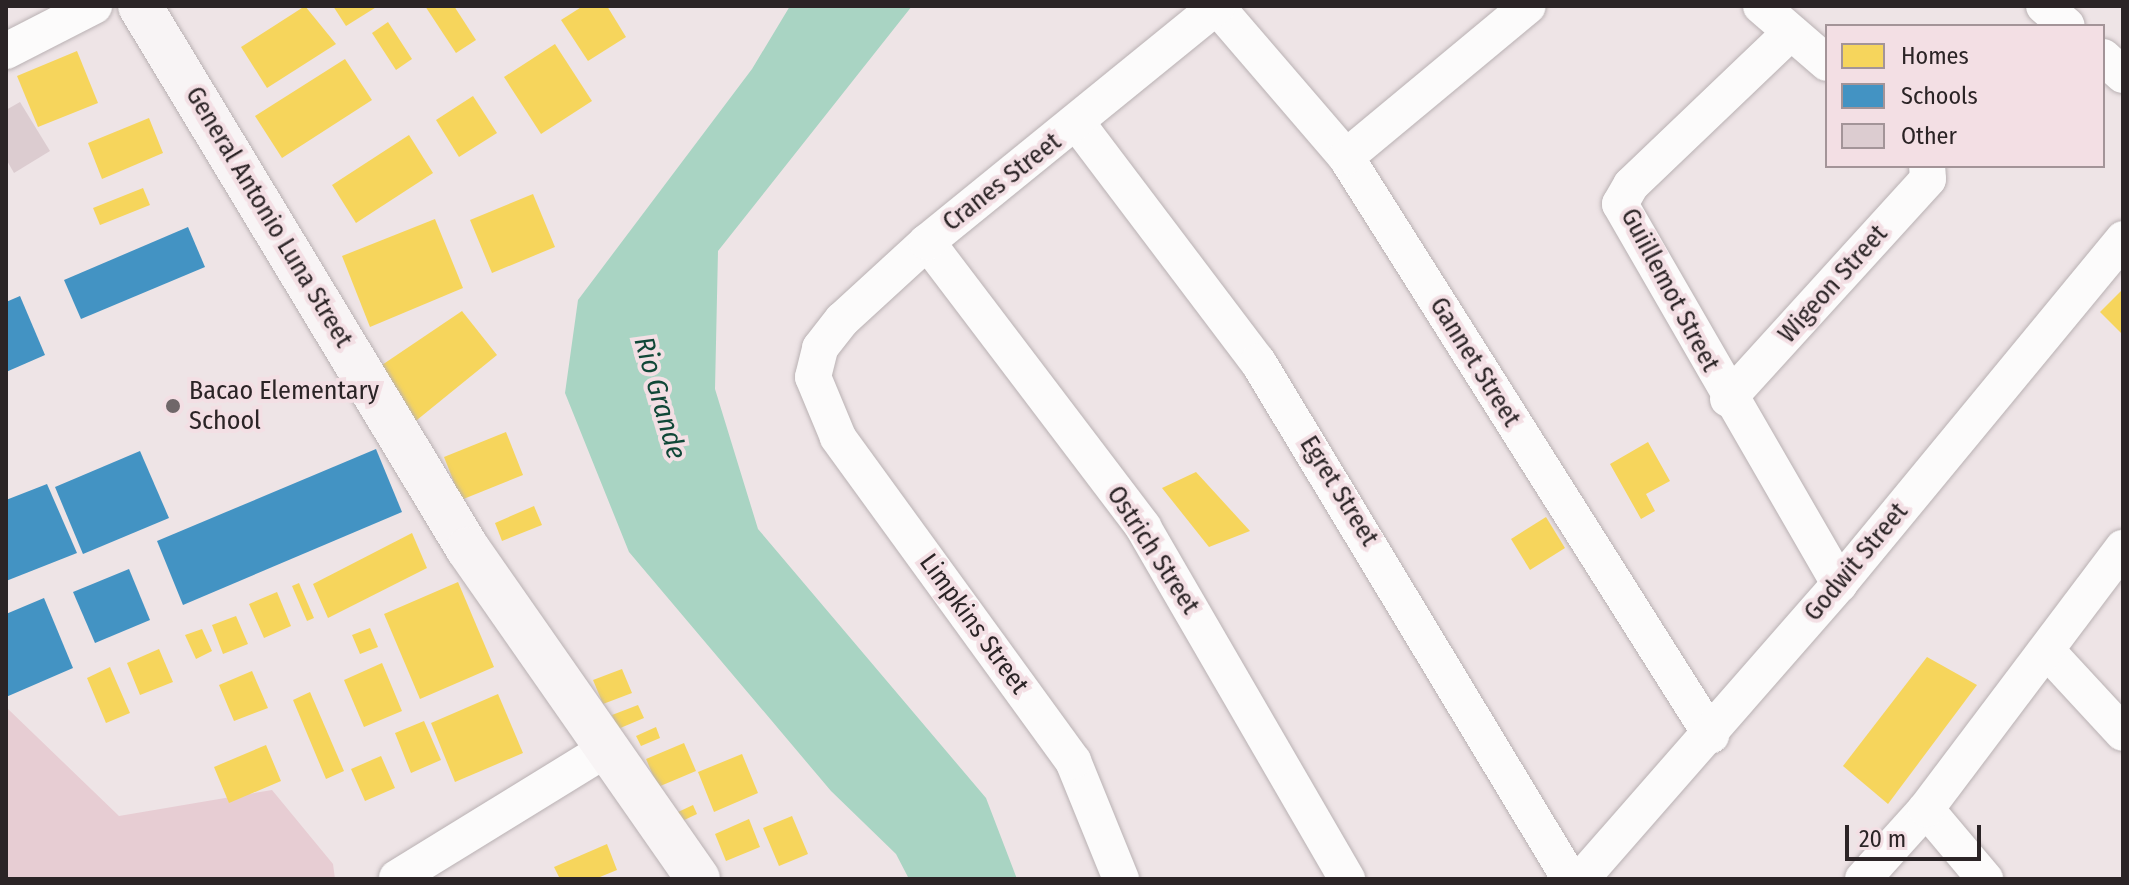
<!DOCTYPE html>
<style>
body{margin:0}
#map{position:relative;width:2129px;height:885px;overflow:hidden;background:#eee4e6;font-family:"Fira Sans Condensed",sans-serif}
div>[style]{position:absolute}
.green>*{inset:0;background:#e7cdd3}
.water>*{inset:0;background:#a9d4c3}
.homes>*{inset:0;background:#f6d55c}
.schools>*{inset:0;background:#4393c3}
.building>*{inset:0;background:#dcccd0}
.roads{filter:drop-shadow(0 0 2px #b9b1b3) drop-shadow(0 0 2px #b9b1b3)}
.minor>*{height:36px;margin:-18px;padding:0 18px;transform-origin:18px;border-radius:18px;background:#fcfbfb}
.secondary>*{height:44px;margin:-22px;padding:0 22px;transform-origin:22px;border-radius:22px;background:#f8f4f5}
.dots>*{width:22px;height:22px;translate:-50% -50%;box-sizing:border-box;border:4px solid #f3dfe4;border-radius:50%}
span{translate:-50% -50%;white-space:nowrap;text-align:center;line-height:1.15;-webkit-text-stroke:8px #f3dfe4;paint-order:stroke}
.street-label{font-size:26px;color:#2b2426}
.poi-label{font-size:26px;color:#2b2426}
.left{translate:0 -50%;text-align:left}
.water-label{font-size:28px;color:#104737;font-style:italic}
.frame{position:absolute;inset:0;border:8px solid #2b2426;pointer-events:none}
.legend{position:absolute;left:1825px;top:24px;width:280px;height:144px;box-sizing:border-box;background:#f3dfe4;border:2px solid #a39498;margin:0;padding:10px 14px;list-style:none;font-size:24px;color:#2b2426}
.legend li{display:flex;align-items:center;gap:16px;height:40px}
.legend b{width:40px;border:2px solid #a39498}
.scale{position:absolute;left:1845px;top:825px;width:136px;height:36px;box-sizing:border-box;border:4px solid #2b2426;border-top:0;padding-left:10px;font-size:24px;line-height:28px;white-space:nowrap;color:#2b2426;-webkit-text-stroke:6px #f3dfe4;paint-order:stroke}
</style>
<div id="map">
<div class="green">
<div style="clip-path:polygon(8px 709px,119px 816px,272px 790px,333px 864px,335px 879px,6px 879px)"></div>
</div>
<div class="water">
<div style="clip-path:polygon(790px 6px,912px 6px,718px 251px,715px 389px,758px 529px,986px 798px,1017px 879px,909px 879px,896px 854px,831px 791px,629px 552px,565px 393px,578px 300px,752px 69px)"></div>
</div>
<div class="homes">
<div style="clip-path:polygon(305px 6px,336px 44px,267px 88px,241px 47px)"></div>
<div style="clip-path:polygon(333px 6px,378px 6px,346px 26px)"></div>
<div style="clip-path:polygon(425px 6px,454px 6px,476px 40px,456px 53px)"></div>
<div style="clip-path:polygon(583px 6px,607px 6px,626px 37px,588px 61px,561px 20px)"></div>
<div style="clip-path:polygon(388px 22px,412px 59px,396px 70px,372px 33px)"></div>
<div style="clip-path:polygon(555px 44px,592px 101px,541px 134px,504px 77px)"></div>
<div style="clip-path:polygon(77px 51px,98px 103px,38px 127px,17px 76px)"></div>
<div style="clip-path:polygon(345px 59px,372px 100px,282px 158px,255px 116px)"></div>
<div style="clip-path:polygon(473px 96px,497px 133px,459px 157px,436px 120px)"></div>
<div style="clip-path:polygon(149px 118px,163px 153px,102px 179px,88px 143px)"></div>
<div style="clip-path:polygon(409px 135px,433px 173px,356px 223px,332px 185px)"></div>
<div style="clip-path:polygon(143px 188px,150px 205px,100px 225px,93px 208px)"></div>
<div style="clip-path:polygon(533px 194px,555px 247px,492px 273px,470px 220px)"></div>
<div style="clip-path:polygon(435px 219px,463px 288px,370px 327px,342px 256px)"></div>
<div style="clip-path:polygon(2123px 289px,2123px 335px,2100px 312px)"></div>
<div style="clip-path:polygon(462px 311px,497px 355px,412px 424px,379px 367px)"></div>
<div style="clip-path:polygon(506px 432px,523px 475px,461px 500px,444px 457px)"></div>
<div style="clip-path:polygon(1648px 442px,1670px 481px,1646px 494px,1655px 511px,1641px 519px,1610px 464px)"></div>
<div style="clip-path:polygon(1196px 472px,1250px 531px,1209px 547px,1162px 488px)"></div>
<div style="clip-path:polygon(534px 506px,542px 525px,502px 541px,495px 523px)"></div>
<div style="clip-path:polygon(1546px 517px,1565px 548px,1530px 570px,1511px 539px)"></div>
<div style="clip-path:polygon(412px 533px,427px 568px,328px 618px,313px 584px)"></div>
<div style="clip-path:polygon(458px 582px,494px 667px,420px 699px,384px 614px)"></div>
<div style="clip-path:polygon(299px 583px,314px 618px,307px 621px,292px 586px)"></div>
<div style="clip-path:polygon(277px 592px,291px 626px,264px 638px,249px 604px)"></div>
<div style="clip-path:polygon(236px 616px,248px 644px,223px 654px,212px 625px)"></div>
<div style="clip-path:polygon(370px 628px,378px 647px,360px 654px,352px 635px)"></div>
<div style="clip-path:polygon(202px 629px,212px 651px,196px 659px,185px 635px)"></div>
<div style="clip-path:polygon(159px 649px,173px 682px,140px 695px,127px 663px)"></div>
<div style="clip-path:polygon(1927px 657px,1977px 685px,1888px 804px,1843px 766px)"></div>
<div style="clip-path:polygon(382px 663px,402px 711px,364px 727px,344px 680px)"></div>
<div style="clip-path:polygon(110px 667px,130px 713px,106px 723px,87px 678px)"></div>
<div style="clip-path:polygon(622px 669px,632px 693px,603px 704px,593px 680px)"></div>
<div style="clip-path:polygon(252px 671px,268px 708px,234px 721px,219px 685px)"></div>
<div style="clip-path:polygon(310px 692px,344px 771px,326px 779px,293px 700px)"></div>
<div style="clip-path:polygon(498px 694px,523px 753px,455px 782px,431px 723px)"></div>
<div style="clip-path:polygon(638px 705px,644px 718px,618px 729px,612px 715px)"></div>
<div style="clip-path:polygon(424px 721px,441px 760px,411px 773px,395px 733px)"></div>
<div style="clip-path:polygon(656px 727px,660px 738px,641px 746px,636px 736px)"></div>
<div style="clip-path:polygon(684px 743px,696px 771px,658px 787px,646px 759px)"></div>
<div style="clip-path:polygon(266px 745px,281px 781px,229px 803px,214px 767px)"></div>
<div style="clip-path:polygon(742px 754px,758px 793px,714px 812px,698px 772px)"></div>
<div style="clip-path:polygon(381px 756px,395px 788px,365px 801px,351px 769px)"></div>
<div style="clip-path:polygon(693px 805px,697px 814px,680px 822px,676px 813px)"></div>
<div style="clip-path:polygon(792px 816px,808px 854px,779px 866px,763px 828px)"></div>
<div style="clip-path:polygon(749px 819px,760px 847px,726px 861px,715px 834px)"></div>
<div style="clip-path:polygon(607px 844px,617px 870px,595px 879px,560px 879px,554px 867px)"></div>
</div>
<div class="schools">
<div style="clip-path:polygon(188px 227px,205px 267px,81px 319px,64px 280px)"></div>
<div style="clip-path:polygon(20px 296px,45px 355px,6px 372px,6px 302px)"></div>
<div style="clip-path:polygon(376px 449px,402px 512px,183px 605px,157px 541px)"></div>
<div style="clip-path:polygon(140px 451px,169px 518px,83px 554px,55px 487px)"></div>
<div style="clip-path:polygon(47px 484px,77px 553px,6px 581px,6px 500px)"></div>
<div style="clip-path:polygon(129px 569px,150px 620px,95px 643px,73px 592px)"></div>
<div style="clip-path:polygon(44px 598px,73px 668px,6px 697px,6px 614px)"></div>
</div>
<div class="building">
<div style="clip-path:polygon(20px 102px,50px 151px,14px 173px,6px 159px,6px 110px)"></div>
</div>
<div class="roads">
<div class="minor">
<div style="left:1761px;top:6px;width:87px;rotate:40.8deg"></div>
<div style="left:2044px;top:6px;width:30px;rotate:41deg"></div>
<div style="left:1217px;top:7px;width:198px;rotate:49.3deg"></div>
<div style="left:1346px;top:157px;width:684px;rotate:57.73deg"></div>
<div style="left:1790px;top:33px;width:220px;rotate:136.3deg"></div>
<div style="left:1631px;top:185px;width:22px;rotate:120deg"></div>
<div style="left:1620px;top:204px;width:439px;rotate:60deg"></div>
<div style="left:6px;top:51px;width:99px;rotate:-27.1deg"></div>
<div style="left:2103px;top:57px;width:27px;rotate:42deg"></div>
<div style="left:1077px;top:123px;width:300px;rotate:52.9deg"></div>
<div style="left:1258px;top:362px;width:604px;rotate:58.89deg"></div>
<div style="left:1346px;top:157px;width:236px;rotate:-39.7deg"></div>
<div style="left:927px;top:242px;width:358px;rotate:52.8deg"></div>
<div style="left:1143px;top:527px;width:407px;rotate:59.9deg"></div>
<div style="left:1728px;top:399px;width:297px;rotate:-47.7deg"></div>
<div style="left:1928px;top:179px;width:13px;rotate:-94deg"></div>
<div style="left:2048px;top:652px;width:110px;rotate:47.2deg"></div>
<div style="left:1926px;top:809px;width:92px;rotate:49.9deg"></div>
<div style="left:397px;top:878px;width:246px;rotate:-31.6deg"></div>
<div style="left:1121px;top:879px;width:127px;rotate:-112.1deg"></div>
<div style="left:1073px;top:761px;width:400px;rotate:-126deg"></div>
<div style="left:838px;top:437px;width:65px;rotate:-112.6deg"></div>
<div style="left:813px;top:377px;width:30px;rotate:-76deg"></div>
<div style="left:820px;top:348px;width:36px;rotate:-52deg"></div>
<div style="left:842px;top:320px;width:115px;rotate:-42.5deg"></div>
<div style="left:927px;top:242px;width:374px;rotate:-39.1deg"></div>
<div style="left:1581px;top:879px;width:392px;rotate:-48.8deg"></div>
<div style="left:1839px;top:584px;width:447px;rotate:-50.5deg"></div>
<div style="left:1863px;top:879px;width:94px;rotate:-48deg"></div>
<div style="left:1926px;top:809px;width:327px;rotate:-53deg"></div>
</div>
<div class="secondary">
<div style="left:140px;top:6px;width:634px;rotate:58.87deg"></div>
<div style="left:468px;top:549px;width:402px;rotate:55.1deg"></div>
</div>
</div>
<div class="dots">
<div style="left:173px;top:406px;background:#6f6769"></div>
</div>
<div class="street-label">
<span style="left:1002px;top:182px;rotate:-38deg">Cranes Street</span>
<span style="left:269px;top:217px;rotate:59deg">General Antonio Luna Street</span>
<span style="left:1833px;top:284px;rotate:-48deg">Wigeon Street</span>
<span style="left:1670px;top:290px;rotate:62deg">Guiillemot Street</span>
<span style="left:1475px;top:362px;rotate:58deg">Gannet Street</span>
<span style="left:1339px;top:491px;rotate:58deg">Egret Street</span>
<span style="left:1153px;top:550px;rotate:57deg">Ostrich Street</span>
<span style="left:1856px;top:562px;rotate:-50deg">Godwit Street</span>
<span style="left:974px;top:624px;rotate:54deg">Limpkins Street</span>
</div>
<div class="poi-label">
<span class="left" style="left:189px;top:406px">Bacao Elementary<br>School</span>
</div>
<div class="water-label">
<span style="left:660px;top:398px;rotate:74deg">Rio Grande</span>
</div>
<div class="frame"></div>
<ul class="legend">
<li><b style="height:22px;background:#f6d55c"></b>Homes</li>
<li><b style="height:22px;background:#4393c3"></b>Schools</li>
<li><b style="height:22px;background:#dcccd0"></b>Other</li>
</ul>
<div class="scale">20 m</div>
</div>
